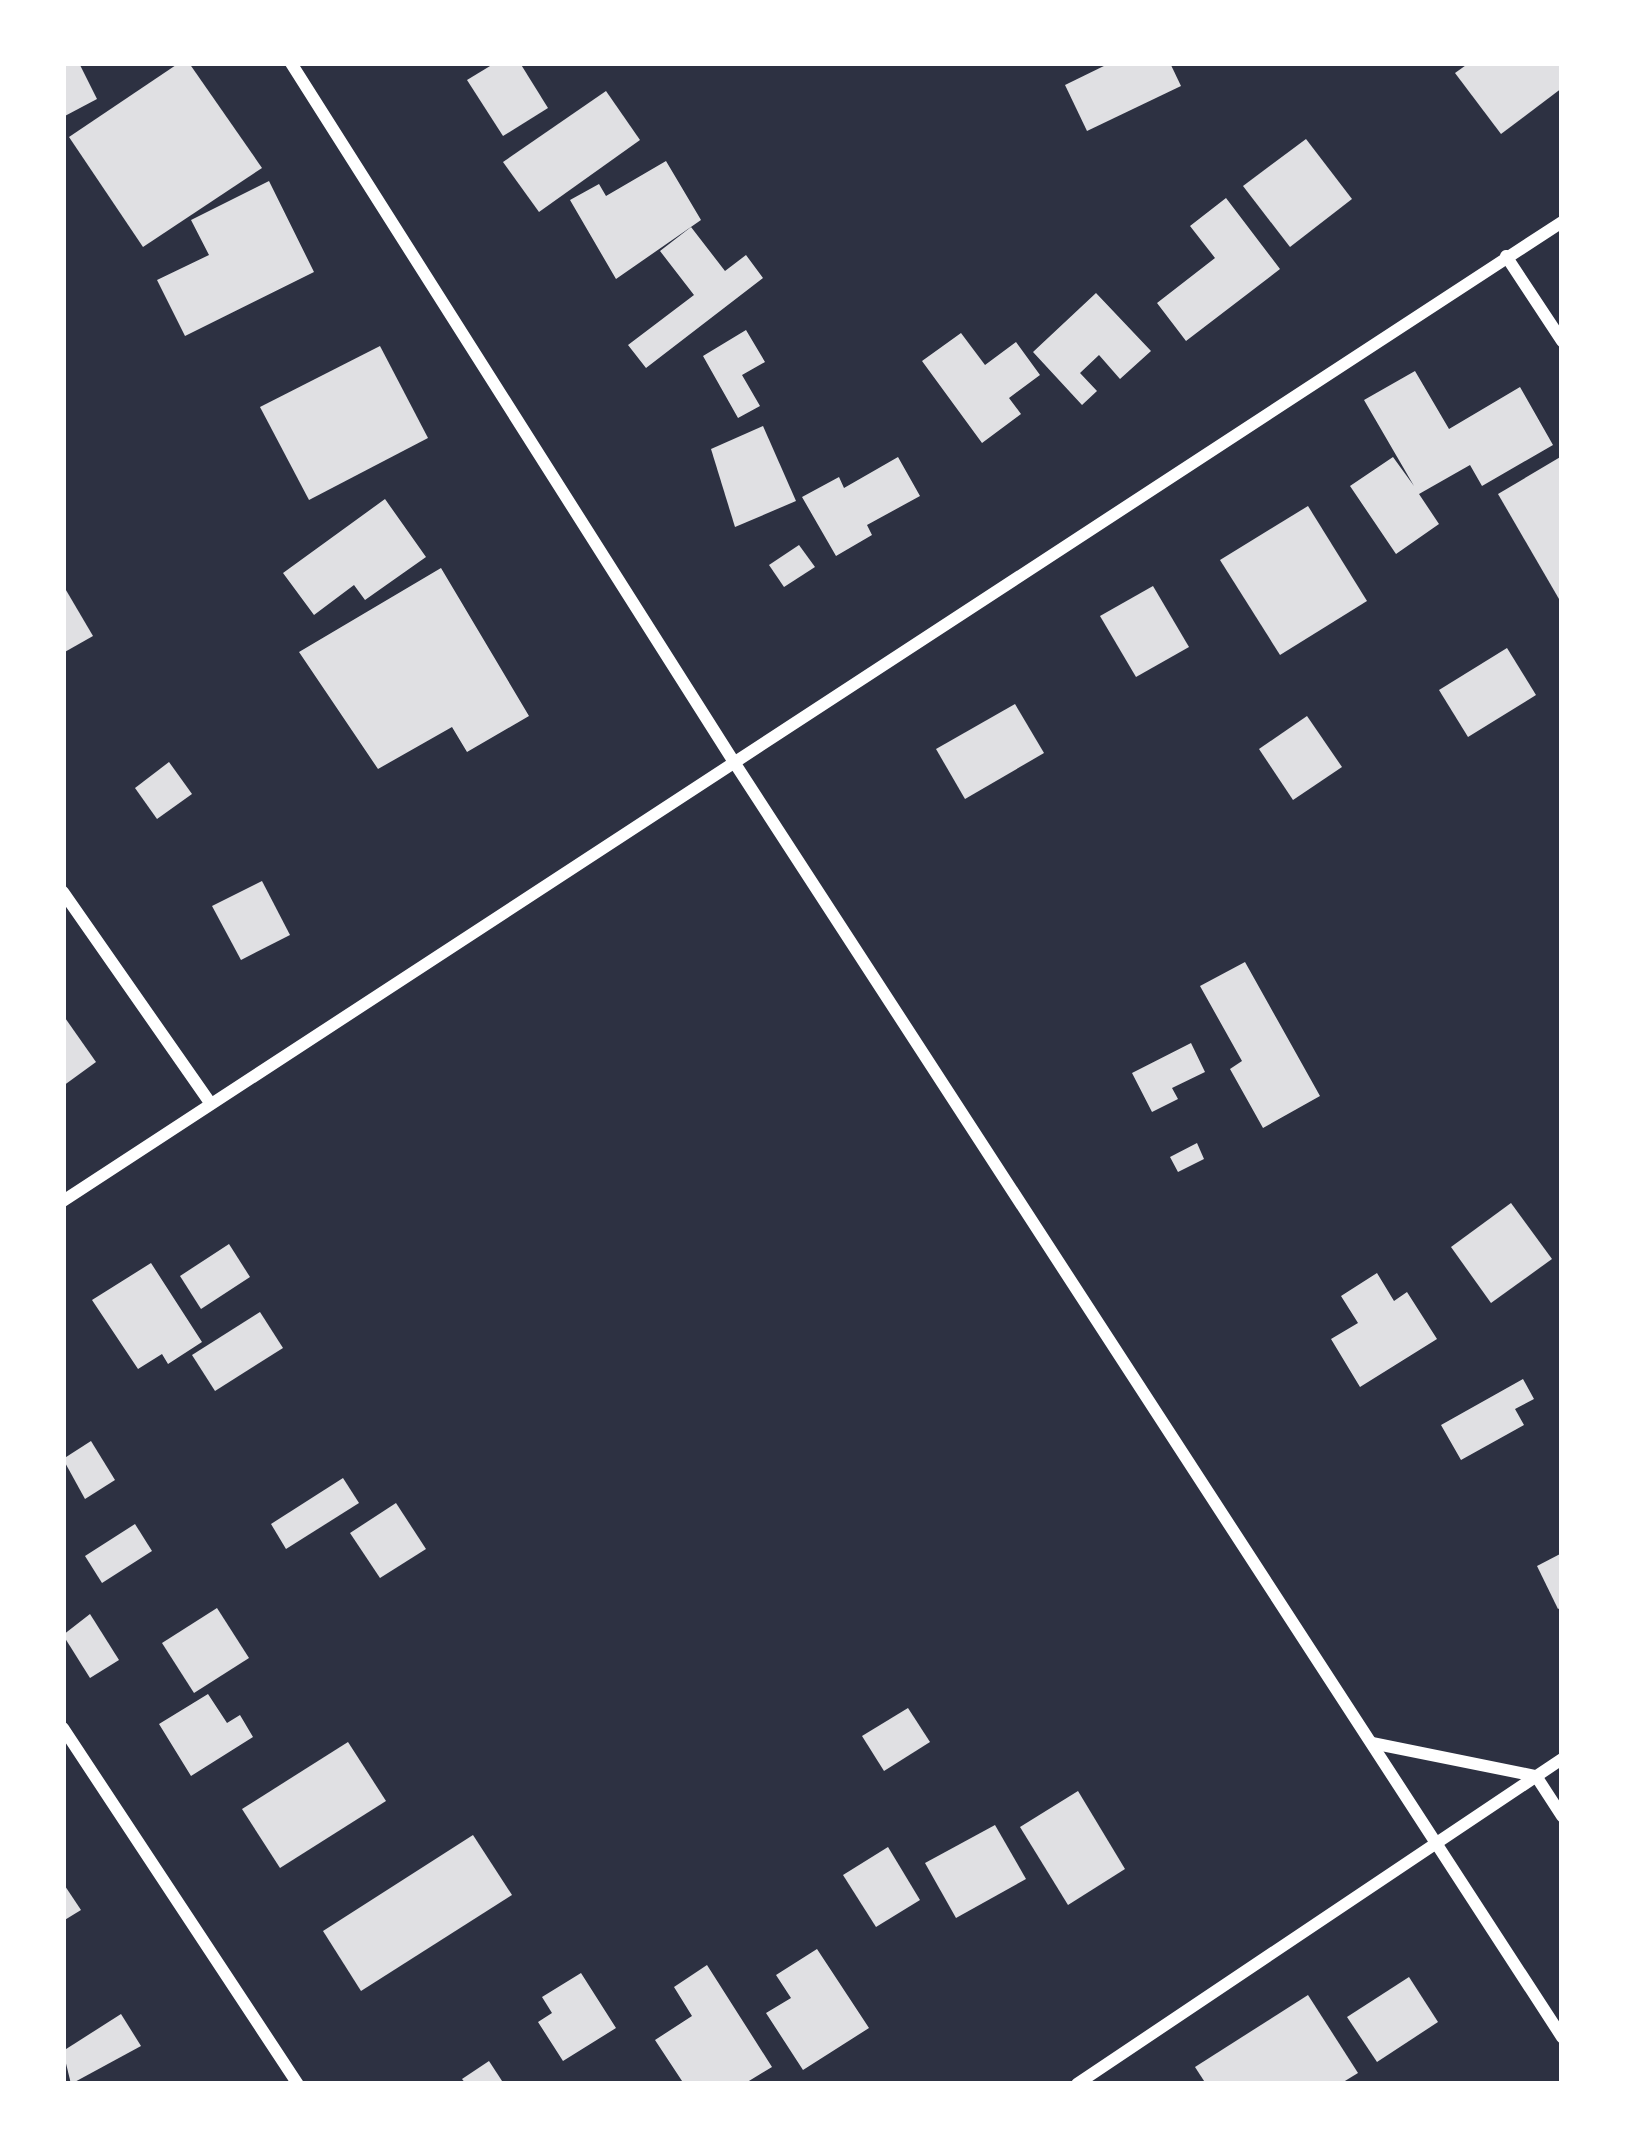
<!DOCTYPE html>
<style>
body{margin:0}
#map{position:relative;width:1625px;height:2147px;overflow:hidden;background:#2d3142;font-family:"Open Sans",sans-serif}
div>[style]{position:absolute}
.building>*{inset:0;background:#e0e0e3}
.minor>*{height:12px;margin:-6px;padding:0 6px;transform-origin:6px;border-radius:6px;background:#fff}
span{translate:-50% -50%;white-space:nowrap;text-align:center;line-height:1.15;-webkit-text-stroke:12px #fff;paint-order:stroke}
.frame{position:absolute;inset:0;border:66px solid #fff;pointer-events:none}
</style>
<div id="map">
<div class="building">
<div style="clip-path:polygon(63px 63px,79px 63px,97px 99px,63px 117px)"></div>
<div style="clip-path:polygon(179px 63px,189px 63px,262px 168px,143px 247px,69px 137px)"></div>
<div style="clip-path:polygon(495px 63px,520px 63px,548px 108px,503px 136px,467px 80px)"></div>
<div style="clip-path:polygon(1110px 63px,1170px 63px,1181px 86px,1087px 131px,1065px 85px)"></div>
<div style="clip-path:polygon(1469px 63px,1562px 63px,1562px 88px,1501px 134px,1455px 73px)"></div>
<div style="clip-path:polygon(606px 91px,640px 140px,539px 212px,503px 162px)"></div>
<div style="clip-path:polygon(1306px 139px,1352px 199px,1290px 247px,1243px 186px)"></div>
<div style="clip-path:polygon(666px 161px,701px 220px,616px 279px,570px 200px,599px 184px,606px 196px)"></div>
<div style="clip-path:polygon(269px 181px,314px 272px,185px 336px,157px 280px,209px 255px,191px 220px)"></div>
<div style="clip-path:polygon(1226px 198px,1280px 269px,1186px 341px,1157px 303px,1215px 258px,1190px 226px)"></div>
<div style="clip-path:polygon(691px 227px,725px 271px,746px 255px,763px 278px,646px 368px,628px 345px,694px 295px,660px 251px)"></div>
<div style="clip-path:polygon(1096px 293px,1151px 351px,1120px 379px,1099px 355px,1080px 373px,1097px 391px,1082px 405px,1033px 352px)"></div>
<div style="clip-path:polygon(746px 330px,765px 362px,742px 375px,760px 406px,738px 418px,703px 356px)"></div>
<div style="clip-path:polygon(961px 333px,985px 365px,1016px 342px,1040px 375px,1009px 398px,1021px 414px,982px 443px,922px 361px)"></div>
<div style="clip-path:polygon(380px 346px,428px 438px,309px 500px,260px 407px)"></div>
<div style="clip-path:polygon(1415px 371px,1449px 429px,1520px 387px,1553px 445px,1482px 486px,1470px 465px,1419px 494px,1439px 524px,1396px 554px,1350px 486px,1393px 457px,1414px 486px,1364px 400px)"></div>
<div style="clip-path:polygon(763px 426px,796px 501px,735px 527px,711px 449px)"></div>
<div style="clip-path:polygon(1562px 456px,1562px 597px,1559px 599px,1498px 494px)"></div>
<div style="clip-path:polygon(898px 457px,920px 496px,867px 525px,872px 535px,836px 556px,802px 497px,839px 477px,844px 488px)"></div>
<div style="clip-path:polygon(385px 499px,426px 557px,365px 600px,354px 585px,314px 615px,283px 573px)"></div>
<div style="clip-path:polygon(1308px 506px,1367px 601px,1280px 655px,1220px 560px)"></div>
<div style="clip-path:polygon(799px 545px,815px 567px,784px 587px,769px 565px)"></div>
<div style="clip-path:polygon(441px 568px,529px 716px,467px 752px,452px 727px,378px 769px,299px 652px)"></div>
<div style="clip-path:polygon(63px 585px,93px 636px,63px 653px)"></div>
<div style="clip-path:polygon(1153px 586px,1189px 647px,1136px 677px,1100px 616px)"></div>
<div style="clip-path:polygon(1507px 648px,1536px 695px,1468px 737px,1439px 690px)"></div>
<div style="clip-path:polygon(1015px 704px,1044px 753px,965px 799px,936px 749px)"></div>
<div style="clip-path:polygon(1307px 716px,1342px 767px,1293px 800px,1259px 749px)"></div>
<div style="clip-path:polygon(169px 762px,192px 794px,157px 819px,135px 788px)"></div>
<div style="clip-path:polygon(262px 881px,290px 935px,241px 960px,212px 906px)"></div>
<div style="clip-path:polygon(1245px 962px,1320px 1096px,1263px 1128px,1230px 1069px,1242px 1061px,1200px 986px)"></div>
<div style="clip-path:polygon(63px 1015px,96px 1062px,63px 1086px)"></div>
<div style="clip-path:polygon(1191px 1043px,1205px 1072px,1172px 1088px,1178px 1099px,1152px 1112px,1132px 1073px)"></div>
<div style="clip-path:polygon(1197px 1143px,1204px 1159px,1178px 1172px,1170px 1157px)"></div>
<div style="clip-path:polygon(1511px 1203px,1552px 1259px,1491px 1303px,1451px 1247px)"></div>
<div style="clip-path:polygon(229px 1244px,250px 1277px,201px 1309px,180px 1276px)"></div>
<div style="clip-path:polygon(151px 1263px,202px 1342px,168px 1364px,162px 1354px,138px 1369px,92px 1300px)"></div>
<div style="clip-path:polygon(1377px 1273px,1394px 1301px,1407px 1292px,1437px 1339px,1360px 1387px,1331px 1339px,1358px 1323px,1341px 1296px)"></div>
<div style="clip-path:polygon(260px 1312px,283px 1348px,215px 1391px,192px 1355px)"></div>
<div style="clip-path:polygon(1523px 1379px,1534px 1399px,1515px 1409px,1524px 1425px,1461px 1460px,1441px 1425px)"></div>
<div style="clip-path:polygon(91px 1441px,115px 1480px,85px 1499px,63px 1459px)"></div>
<div style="clip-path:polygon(343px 1478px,359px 1503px,286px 1549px,271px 1524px)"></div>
<div style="clip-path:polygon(396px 1503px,426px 1549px,380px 1578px,350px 1533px)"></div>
<div style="clip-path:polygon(135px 1524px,152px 1551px,102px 1583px,85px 1556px)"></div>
<div style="clip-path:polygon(1562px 1553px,1562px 1607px,1558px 1609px,1537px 1566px)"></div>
<div style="clip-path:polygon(217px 1608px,249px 1658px,194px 1693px,162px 1643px)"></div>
<div style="clip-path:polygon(90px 1614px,119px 1660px,90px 1678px,63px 1635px)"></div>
<div style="clip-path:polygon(208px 1694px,227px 1723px,240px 1715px,253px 1737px,191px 1776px,159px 1724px)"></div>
<div style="clip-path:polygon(908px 1708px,930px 1742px,884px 1771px,862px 1736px)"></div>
<div style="clip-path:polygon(348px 1742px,386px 1801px,280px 1868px,242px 1809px)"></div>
<div style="clip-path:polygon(1078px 1791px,1125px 1869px,1068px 1905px,1020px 1827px)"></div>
<div style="clip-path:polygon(995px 1825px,1026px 1879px,956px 1918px,925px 1863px)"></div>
<div style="clip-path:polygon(473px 1835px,512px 1895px,361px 1991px,323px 1931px)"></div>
<div style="clip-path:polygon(888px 1847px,920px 1900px,876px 1927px,843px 1875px)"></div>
<div style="clip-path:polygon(63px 1883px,81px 1910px,63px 1921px)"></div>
<div style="clip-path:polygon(817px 1949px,869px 2028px,803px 2070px,766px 2013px,791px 1998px,776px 1975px)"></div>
<div style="clip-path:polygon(707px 1965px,772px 2067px,744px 2084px,684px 2084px,655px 2040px,692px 2016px,674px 1987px)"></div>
<div style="clip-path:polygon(581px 1973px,616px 2028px,563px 2061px,538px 2022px,552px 2013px,542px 1997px)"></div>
<div style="clip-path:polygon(1409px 1977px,1438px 2022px,1377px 2062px,1347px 2017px)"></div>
<div style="clip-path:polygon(1308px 1995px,1358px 2073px,1340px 2084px,1206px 2084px,1195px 2067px)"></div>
<div style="clip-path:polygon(121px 2014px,141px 2046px,71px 2084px,63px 2051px)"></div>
<div style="clip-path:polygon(489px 2061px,504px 2084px,466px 2084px,462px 2079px)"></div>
</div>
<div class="minor">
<div style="left:291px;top:63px;width:824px;rotate:57.64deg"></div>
<div style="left:732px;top:759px;width:1524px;rotate:57deg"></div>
<div style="left:1506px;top:256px;width:102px;rotate:56.6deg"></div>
<div style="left:63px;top:892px;width:257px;rotate:55.1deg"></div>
<div style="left:63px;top:1201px;width:1790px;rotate:-33.15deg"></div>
<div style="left:63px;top:1728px;width:427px;rotate:56.6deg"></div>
<div style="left:1372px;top:1743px;width:167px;rotate:11.4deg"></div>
<div style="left:1536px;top:1776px;width:48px;rotate:57deg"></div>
<div style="left:1077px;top:2084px;width:584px;rotate:-33.83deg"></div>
</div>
<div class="frame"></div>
</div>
